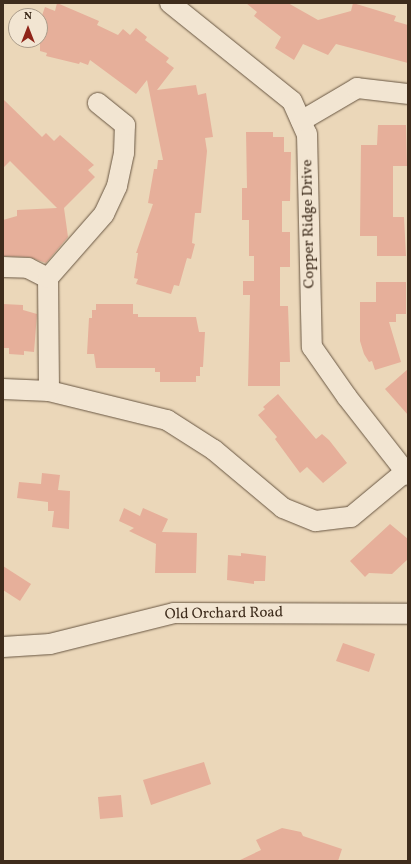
<!DOCTYPE html>
<style>
body{margin:0}
#map{position:relative;width:411px;height:864px;overflow:hidden;background:#ebd7b9;font-family:Vollkorn,serif}
div>[style]{position:absolute}
.building>*{inset:0;background:#e6af9a}
.roads{filter:drop-shadow(0 0 1px #695743) drop-shadow(0 0 1px #695743)}
.minor>*{height:20px;margin:-10px;padding:0 10px;transform-origin:10px;border-radius:10px;background:#f2e5d2}
span{translate:-50% -50%;white-space:nowrap;text-align:center;line-height:1.15;-webkit-text-stroke:3px #f2e5d2;paint-order:stroke}
.street-label{font-size:15px;color:#3e2c1c}
.frame{position:absolute;inset:0;border:4px solid #3e2c1c;pointer-events:none}
.north{position:absolute;left:8px;top:8px;width:40px;height:40px;box-sizing:border-box;background:#f2e5d2;border:1px solid #aa9b89;border-radius:50%;rotate:0deg;font-size:11px;font-weight:700;line-height:16px;text-align:center;color:#3e2c1c}
.north::after{content:'';display:block;margin:auto;width:14px;height:18px;background:#8f2418;clip-path:polygon(50% 0,100% 100%,50% 72%,0 100%)}
</style>
<div id="map">
<div class="building">
<div style="clip-path:polygon(57px 3px,99px 21px,97px 25px,118px 35px,123px 29px,130px 35px,136px 28px,147px 37px,145px 40px,169px 58px,166px 62px,174px 68px,157px 90px,196px 85px,198px 95px,206px 93px,213px 137px,205px 138px,207px 151px,201px 213px,195px 213px,192px 243px,195px 244px,191px 259px,187px 258px,179px 286px,174px 285px,171px 294px,136px 284px,138px 279px,134px 278px,138px 253px,136px 253px,153px 204px,148px 203px,154px 169px,157px 169px,158px 160px,163px 160px,147px 80px,136px 94px,90px 60px,88px 65px,80px 62px,79px 64px,46px 56px,47px 53px,40px 51px,40px 21px,45px 7px,55px 11px)"></div>
<div style="clip-path:polygon(246px 3px,288px 3px,318px 20px,351px 11px,353px 3px,396px 16px,394px 21px,408px 25px,408px 63px,336px 44px,328px 55px,303px 44px,294px 60px,275px 48px,281px 37px,254px 16px,257px 12px)"></div>
<div style="clip-path:polygon(3px 99px,42px 137px,46px 133px,54px 141px,60px 135px,94px 165px,88px 170px,95px 177px,64px 208px,68px 237px,46px 263px,29px 257px,4px 256px,3px 220px,17px 216px,17px 210px,57px 208px,10px 161px,3px 168px)"></div>
<div style="clip-path:polygon(378px 125px,406px 125px,407px 166px,393px 166px,393px 217px,404px 217px,406px 256px,377px 256px,377px 236px,360px 236px,361px 145px,377px 145px)"></div>
<div style="clip-path:polygon(246px 132px,273px 132px,273px 137px,284px 137px,284px 152px,291px 152px,290px 201px,282px 201px,282px 232px,290px 232px,290px 267px,280px 267px,280px 306px,288px 306px,290px 362px,280px 362px,280px 386px,248px 386px,250px 295px,243px 295px,243px 281px,254px 281px,254px 256px,249px 256px,249px 220px,242px 220px,242px 188px,247px 188px)"></div>
<div style="clip-path:polygon(376px 282px,406px 282px,406px 314px,396px 314px,396px 322px,389px 322px,401px 362px,375px 370px,372px 361px,369px 362px,364px 354px,360px 341px,360px 302px,376px 302px)"></div>
<div style="clip-path:polygon(3px 304px,23px 305px,23px 310px,37px 314px,34px 352px,24px 351px,24px 355px,9px 354px,9px 348px,3px 348px)"></div>
<div style="clip-path:polygon(96px 304px,133px 304px,133px 314px,138px 314px,138px 317px,196px 317px,199px 332px,205px 332px,203px 367px,200px 367px,200px 376px,196px 376px,196px 382px,160px 382px,160px 372px,155px 372px,155px 368px,96px 368px,94px 354px,87px 354px,89px 318px,92px 318px,92px 310px,96px 310px)"></div>
<div style="clip-path:polygon(408px 369px,408px 415px,385px 389px)"></div>
<div style="clip-path:polygon(278px 394px,316px 439px,322px 434px,329px 440px,347px 463px,323px 483px,307px 467px,300px 473px,275px 439px,277px 437px,258px 415px,265px 409px,263px 407px)"></div>
<div style="clip-path:polygon(42px 473px,60px 475px,58px 490px,70px 491px,69px 529px,52px 527px,54px 511px,48px 511px,48px 502px,17px 498px,19px 482px,41px 484px)"></div>
<div style="clip-path:polygon(124px 508px,140px 516px,143px 508px,168px 519px,162px 532px,197px 533px,196px 573px,155px 573px,156px 544px,129px 531px,134px 528px,119px 521px)"></div>
<div style="clip-path:polygon(390px 524px,408px 539px,408px 559px,392px 574px,369px 573px,365px 577px,350px 561px)"></div>
<div style="clip-path:polygon(241px 553px,266px 556px,265px 581px,254px 581px,254px 584px,227px 580px,228px 555px,241px 556px)"></div>
<div style="clip-path:polygon(3px 566px,31px 584px,20px 601px,3px 590px)"></div>
<div style="clip-path:polygon(343px 643px,375px 654px,369px 672px,336px 661px)"></div>
<div style="clip-path:polygon(204px 762px,211px 784px,151px 805px,143px 780px)"></div>
<div style="clip-path:polygon(121px 795px,123px 817px,100px 819px,98px 797px)"></div>
<div style="clip-path:polygon(282px 828px,301px 832px,303px 836px,342px 849px,338px 861px,238px 861px,261px 850px,256px 840px)"></div>
</div>
<div class="roads">
<div class="minor">
<div style="left:170px;top:3px;width:156px;rotate:38.8deg"></div>
<div style="left:292px;top:101px;width:36px;rotate:66deg"></div>
<div style="left:307px;top:134px;width:213px;rotate:88.7deg"></div>
<div style="left:312px;top:347px;width:61px;rotate:55deg"></div>
<div style="left:347px;top:397px;width:99px;rotate:52deg"></div>
<div style="left:301px;top:121px;width:65px;rotate:-30.5deg"></div>
<div style="left:357px;top:88px;width:51px;rotate:6.7deg"></div>
<div style="left:3px;top:267px;width:25px;rotate:2deg"></div>
<div style="left:28px;top:268px;width:22px;rotate:27deg"></div>
<div style="left:3px;top:389px;width:46px;rotate:2.5deg"></div>
<div style="left:49px;top:391px;width:122px;rotate:13.8deg"></div>
<div style="left:167px;top:420px;width:56px;rotate:32.6deg"></div>
<div style="left:214px;top:450px;width:90px;rotate:40deg"></div>
<div style="left:283px;top:508px;width:35px;rotate:22deg"></div>
<div style="left:316px;top:521px;width:35px;rotate:-7deg"></div>
<div style="left:351px;top:517px;width:70px;rotate:-39.8deg"></div>
<div style="left:49px;top:391px;width:113px;rotate:-90.5deg"></div>
<div style="left:48px;top:278px;width:85px;rotate:-48.8deg"></div>
<div style="left:104px;top:214px;width:31px;rotate:-65deg"></div>
<div style="left:117px;top:186px;width:34px;rotate:-78deg"></div>
<div style="left:124px;top:153px;width:28px;rotate:-88deg"></div>
<div style="left:125px;top:125px;width:35px;rotate:-141deg"></div>
<div style="left:3px;top:647px;width:47px;rotate:-3.7deg"></div>
<div style="left:50px;top:644px;width:128px;rotate:-14deg"></div>
<div style="left:174px;top:613px;width:234px;rotate:0.2deg"></div>
</div>
</div>
<div class="street-label">
<span style="left:309px;top:224px;rotate:-91deg">Copper Ridge Drive</span>
<span style="left:224px;top:614px;rotate:-1deg">Old Orchard Road</span>
</div>
<div class="frame"></div>
<div class="north">N</div>
</div>
